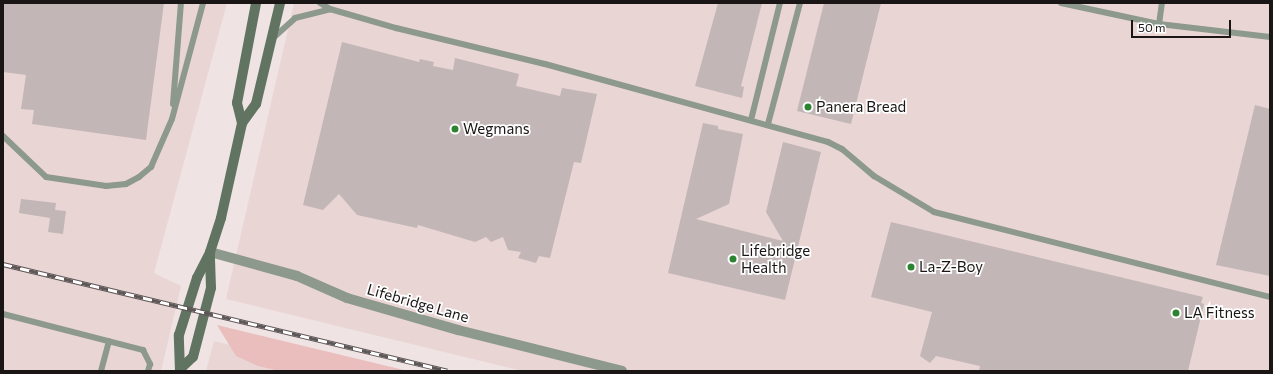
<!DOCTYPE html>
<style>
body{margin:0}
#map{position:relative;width:1273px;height:374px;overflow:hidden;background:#f0e3e3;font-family:Commissioner,sans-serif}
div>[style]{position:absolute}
.built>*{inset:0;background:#ead5d5}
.green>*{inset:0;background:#e9bebd}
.building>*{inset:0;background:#c2b6b6}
.lane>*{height:6px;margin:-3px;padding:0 3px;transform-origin:3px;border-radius:3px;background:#8c998c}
.street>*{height:10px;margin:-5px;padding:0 5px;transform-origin:5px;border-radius:5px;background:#8c998c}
.secondary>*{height:10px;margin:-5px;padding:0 5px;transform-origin:5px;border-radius:5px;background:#617361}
.rail>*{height:4.5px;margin-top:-2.25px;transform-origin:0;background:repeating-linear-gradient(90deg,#fff 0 9px,#5e5757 0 18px);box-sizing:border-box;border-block:1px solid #5e5757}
.dots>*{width:11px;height:11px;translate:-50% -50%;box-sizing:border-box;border:2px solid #fff;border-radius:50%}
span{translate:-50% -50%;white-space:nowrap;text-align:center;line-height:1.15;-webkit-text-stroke:3.5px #fff;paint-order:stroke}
.poi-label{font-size:15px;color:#1b1616}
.left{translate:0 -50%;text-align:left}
.street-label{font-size:15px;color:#1b1616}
.frame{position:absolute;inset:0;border:4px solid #1b1616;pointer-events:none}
.scale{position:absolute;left:1131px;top:20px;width:100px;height:18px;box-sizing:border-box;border:2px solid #1b1616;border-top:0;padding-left:5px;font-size:12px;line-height:14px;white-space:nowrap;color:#1b1616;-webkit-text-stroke:3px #fff;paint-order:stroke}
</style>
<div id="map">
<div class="built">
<div style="clip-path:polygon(3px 3px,227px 3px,154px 273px,181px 286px,161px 371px,3px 371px)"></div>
<div style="clip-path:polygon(294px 3px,1270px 3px,1270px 371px,522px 371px,226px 299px)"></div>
<div style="clip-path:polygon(214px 341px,338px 371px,206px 371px)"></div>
</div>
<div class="green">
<div style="clip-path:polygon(217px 325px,408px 371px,280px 371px,258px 366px,236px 356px)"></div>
</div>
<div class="building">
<div style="clip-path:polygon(3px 3px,164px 3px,146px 140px,32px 124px,34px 110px,21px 109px,26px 75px,3px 72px)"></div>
<div style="clip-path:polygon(718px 3px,762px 3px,741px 86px,744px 87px,742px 98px,695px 86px)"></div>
<div style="clip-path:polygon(824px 3px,881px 3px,851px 124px,797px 111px)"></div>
<div style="clip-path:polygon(342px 42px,419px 62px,420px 59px,434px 62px,433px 66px,453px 70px,455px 58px,519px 74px,516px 86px,560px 96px,562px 88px,597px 94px,581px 163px,574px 162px,550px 258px,539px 256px,536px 263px,518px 258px,521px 252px,508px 250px,503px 237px,491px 242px,486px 237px,475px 242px,418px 225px,417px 228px,357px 215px,339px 194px,323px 210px,303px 205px)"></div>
<div style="clip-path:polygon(1255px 105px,1270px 109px,1270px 276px,1216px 265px)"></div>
<div style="clip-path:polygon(703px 123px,718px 126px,718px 129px,743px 134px,729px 204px,696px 219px,783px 241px,766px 212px,783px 142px,821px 152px,785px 300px,668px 273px)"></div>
<div style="clip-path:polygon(21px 199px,56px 203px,55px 210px,66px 211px,63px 234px,48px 232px,50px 218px,19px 213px)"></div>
<div style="clip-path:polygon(891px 222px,1203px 297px,1201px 303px,1204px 304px,1188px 371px,979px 371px,980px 366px,936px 356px,930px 363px,920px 356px,932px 312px,871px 297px)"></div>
</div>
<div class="lane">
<div style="left:320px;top:3px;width:12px;rotate:31deg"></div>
<div style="left:330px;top:9px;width:69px;rotate:16.1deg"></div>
<div style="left:396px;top:28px;width:153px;rotate:13.6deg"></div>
<div style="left:545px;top:64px;width:294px;rotate:15.4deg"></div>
<div style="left:828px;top:142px;width:16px;rotate:27deg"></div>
<div style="left:842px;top:149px;width:42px;rotate:40.2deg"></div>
<div style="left:874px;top:176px;width:70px;rotate:31deg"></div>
<div style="left:934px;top:212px;width:347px;rotate:14.2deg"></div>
<div style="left:1061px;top:3px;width:100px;rotate:12.1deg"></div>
<div style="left:1159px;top:24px;width:112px;rotate:6.7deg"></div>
<div style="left:1159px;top:24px;width:21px;rotate:-82deg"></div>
<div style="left:272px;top:39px;width:31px;rotate:-42deg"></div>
<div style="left:295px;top:18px;width:36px;rotate:-14deg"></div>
<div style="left:173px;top:104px;width:101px;rotate:-85.5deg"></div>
<div style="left:751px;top:120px;width:121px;rotate:-76.1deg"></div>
<div style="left:768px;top:124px;width:125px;rotate:-75.2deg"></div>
<div style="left:3px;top:136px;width:59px;rotate:43.6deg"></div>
<div style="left:46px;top:177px;width:61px;rotate:8.5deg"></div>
<div style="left:106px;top:186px;width:20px;rotate:-6deg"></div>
<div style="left:126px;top:184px;width:15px;rotate:-28deg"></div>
<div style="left:139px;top:177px;width:16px;rotate:-40deg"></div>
<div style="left:151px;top:167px;width:52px;rotate:-66.4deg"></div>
<div style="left:172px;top:119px;width:120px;rotate:-75deg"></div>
<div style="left:3px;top:314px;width:145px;rotate:14.4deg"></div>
<div style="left:143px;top:350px;width:16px;rotate:63deg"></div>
<div style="left:150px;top:364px;width:7px;rotate:106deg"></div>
<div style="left:101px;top:371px;width:31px;rotate:-75deg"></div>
</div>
<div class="street">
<div style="left:210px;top:252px;width:90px;rotate:15.4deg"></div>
<div style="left:297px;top:276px;width:55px;rotate:23.7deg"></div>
<div style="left:347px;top:298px;width:116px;rotate:16.1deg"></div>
<div style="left:458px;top:330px;width:169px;rotate:14deg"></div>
</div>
<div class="secondary">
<div style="left:242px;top:123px;width:21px;rotate:-104deg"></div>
<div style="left:237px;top:103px;width:102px;rotate:-79.2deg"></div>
<div style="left:181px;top:368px;width:16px;rotate:-43deg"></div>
<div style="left:193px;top:357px;width:71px;rotate:-75.4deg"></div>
<div style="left:211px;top:288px;width:34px;rotate:-92deg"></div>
<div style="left:180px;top:371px;width:36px;rotate:-92deg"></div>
<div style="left:179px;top:335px;width:60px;rotate:-72.5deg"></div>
<div style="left:197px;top:278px;width:29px;rotate:-63deg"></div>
<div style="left:210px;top:252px;width:36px;rotate:-72deg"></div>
<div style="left:221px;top:218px;width:97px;rotate:-77.5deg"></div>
<div style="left:242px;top:123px;width:24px;rotate:-54deg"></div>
<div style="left:256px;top:104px;width:104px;rotate:-76.6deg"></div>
</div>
<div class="rail">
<div style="left:3px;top:264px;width:457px;rotate:13.5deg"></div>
</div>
<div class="dots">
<div style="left:808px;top:107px;background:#2c8432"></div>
<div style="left:455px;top:129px;background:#2c8432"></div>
<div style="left:733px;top:259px;background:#2c8432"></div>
<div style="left:911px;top:267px;background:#2c8432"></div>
<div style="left:1176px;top:313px;background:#2c8432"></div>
</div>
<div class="poi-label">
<span class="left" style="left:816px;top:107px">Panera Bread</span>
<span class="left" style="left:463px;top:129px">Wegmans</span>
<span class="left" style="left:741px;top:259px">Lifebridge<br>Health</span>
<span class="left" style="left:919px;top:267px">La-Z-Boy</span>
<span class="left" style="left:1184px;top:313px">LA Fitness</span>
</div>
<div class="street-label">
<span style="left:418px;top:303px;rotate:16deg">Lifebridge Lane</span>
</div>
<div class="frame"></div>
<div class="scale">50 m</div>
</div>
